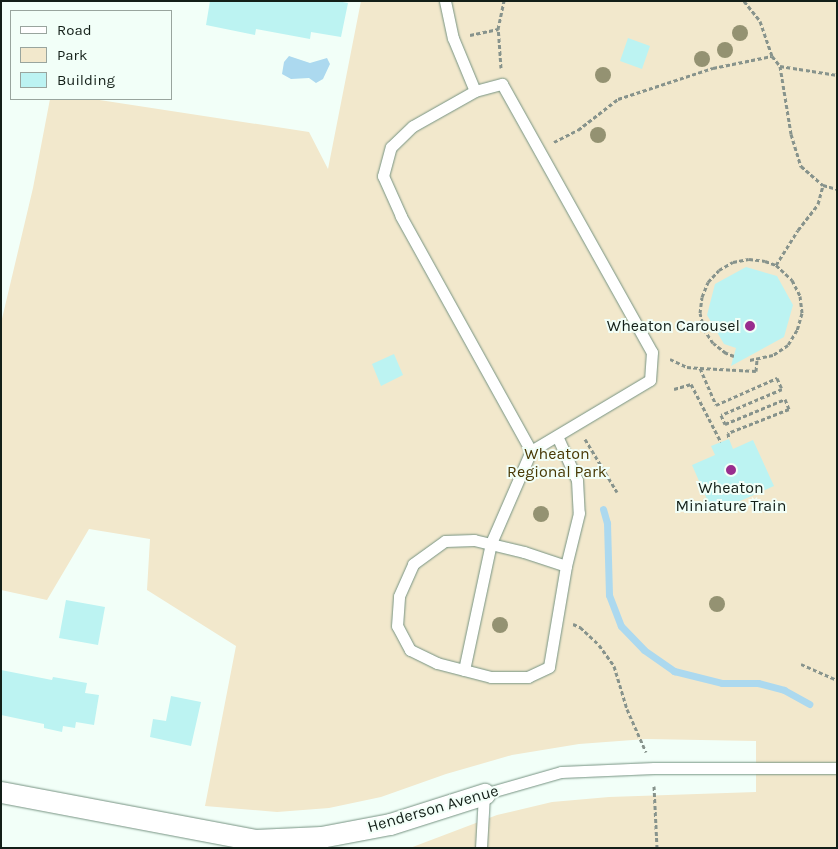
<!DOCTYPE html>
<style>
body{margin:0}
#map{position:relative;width:838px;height:849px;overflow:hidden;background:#f2fff8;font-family:Karla,sans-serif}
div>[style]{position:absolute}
.green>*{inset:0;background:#f2e8cc}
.water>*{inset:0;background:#acd9ef}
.stream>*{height:7px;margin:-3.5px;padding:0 3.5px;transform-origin:3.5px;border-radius:3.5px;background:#acd9ef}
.building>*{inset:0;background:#bcf3f2}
.path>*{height:3px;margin-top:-1.5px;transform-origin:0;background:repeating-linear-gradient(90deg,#87938c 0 4px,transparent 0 6.5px)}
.roads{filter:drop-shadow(0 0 1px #769382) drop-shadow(0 0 1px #769382)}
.lane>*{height:11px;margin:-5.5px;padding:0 5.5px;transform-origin:5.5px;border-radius:5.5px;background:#fff}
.street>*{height:21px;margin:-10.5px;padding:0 10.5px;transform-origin:10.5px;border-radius:10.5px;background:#fff}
.trees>*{width:16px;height:16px;margin:-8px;border-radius:50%;background:#949272}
.dots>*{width:14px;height:14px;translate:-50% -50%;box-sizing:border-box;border:2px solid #f2fff8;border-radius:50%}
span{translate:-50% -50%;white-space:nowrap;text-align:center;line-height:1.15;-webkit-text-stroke:4px #f2fff8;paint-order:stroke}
.poi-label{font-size:16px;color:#131f18}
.right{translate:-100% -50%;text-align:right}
.park-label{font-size:16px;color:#483904}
.street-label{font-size:16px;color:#131f18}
.frame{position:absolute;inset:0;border:2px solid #131f18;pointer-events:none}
.legend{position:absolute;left:10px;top:10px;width:162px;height:90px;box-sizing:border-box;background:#f2fff8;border:1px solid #99a59e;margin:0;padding:6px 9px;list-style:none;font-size:15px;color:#131f18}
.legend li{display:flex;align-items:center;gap:10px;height:25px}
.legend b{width:25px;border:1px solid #99a59e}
</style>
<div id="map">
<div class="green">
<div style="clip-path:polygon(361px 1px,837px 1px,837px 848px,410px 848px,497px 815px,552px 802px,609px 797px,756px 792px,756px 741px,646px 739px,579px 744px,512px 755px,446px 774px,381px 797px,329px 808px,277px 812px,205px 806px,236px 646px,147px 590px,150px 539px,89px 529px,47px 600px,1px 590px,1px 323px,33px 188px,50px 99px,93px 99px,309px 132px,328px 169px)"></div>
</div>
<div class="water">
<div style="clip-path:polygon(289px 56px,310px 63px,327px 58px,330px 64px,323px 79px,316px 83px,309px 78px,291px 79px,282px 74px,284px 62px)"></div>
</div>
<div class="stream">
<div style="left:603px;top:509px;width:15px;rotate:74deg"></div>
<div style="left:607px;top:523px;width:72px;rotate:88.4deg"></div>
<div style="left:609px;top:595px;width:33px;rotate:69deg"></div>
<div style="left:621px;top:626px;width:33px;rotate:46deg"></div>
<div style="left:644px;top:650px;width:37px;rotate:35deg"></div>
<div style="left:674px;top:671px;width:49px;rotate:14deg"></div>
<div style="left:722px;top:683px;width:36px"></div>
<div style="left:758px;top:683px;width:27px;rotate:15deg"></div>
<div style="left:784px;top:690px;width:29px;rotate:29deg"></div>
</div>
<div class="building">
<div style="clip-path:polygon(210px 1px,337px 1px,348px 3px,341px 37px,311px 32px,310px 39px,256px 29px,255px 35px,206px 25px)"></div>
<div style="clip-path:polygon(628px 38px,650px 46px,642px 69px,620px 61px)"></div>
<div style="clip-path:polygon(746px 267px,777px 276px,793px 305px,784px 337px,731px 366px,736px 348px,724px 344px,707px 315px,715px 284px)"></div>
<div style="clip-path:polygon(394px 354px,403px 375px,381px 386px,372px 364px)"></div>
<div style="clip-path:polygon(729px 439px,733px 449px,753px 440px,774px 486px,713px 513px,692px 465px,715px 455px,711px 446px)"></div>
<div style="clip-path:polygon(66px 600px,105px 607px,98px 645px,59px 638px)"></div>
<div style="clip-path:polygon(1px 670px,52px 680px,53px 677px,87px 683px,85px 693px,99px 695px,94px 725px,76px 722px,75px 728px,63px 726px,62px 732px,44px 728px,44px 724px,1px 715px)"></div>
<div style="clip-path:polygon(171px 696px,201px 702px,191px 746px,150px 737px,153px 719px,166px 721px)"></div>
</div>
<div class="path">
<div style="left:744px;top:1px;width:26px;rotate:51deg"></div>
<div style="left:760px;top:21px;width:37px;rotate:71deg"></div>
<div style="left:772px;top:56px;width:13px;rotate:51deg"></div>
<div style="left:780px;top:66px;width:58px;rotate:9deg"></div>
<div style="left:470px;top:35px;width:29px;rotate:-12deg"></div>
<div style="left:780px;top:66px;width:69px;rotate:80.8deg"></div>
<div style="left:791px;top:134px;width:34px;rotate:73deg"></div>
<div style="left:801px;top:166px;width:29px;rotate:41deg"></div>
<div style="left:501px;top:68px;width:39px;rotate:-94deg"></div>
<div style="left:498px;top:29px;width:29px;rotate:-78deg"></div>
<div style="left:554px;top:142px;width:27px;rotate:-27deg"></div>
<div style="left:578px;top:130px;width:51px;rotate:-37.8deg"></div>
<div style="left:618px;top:99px;width:100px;rotate:-18.1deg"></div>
<div style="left:713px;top:68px;width:60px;rotate:-11.5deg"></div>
<div style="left:776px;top:265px;width:41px;rotate:-57.8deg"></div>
<div style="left:798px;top:230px;width:33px;rotate:-52deg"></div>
<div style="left:818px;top:204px;width:20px;rotate:-75deg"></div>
<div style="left:823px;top:185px;width:15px;rotate:16deg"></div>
<div style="left:734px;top:356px;width:9px;rotate:-159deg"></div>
<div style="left:726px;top:353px;width:16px;rotate:-142deg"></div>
<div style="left:713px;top:343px;width:17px;rotate:-123deg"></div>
<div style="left:704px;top:329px;width:16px;rotate:-104deg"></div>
<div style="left:700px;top:313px;width:16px;rotate:-83deg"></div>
<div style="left:702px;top:297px;width:16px;rotate:-68deg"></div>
<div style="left:708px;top:282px;width:16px;rotate:-47deg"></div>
<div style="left:719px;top:270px;width:16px;rotate:-30deg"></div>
<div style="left:733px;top:262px;width:16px;rotate:-11deg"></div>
<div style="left:749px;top:259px;width:16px;rotate:7deg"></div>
<div style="left:765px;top:261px;width:12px;rotate:20deg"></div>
<div style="left:776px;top:265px;width:22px;rotate:43deg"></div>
<div style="left:792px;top:280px;width:18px;rotate:63deg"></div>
<div style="left:800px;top:296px;width:17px;rotate:83deg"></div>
<div style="left:802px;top:313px;width:18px;rotate:106deg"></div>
<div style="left:797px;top:330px;width:17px;rotate:121deg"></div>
<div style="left:788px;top:345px;width:18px;rotate:146deg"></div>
<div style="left:773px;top:355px;width:24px;rotate:168deg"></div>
<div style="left:670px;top:359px;width:19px;rotate:25deg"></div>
<div style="left:687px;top:367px;width:13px;rotate:4deg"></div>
<div style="left:700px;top:368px;width:56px;rotate:3.1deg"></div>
<div style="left:756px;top:371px;width:11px;rotate:-85deg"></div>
<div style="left:700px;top:368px;width:40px;rotate:66.6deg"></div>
<div style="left:716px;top:405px;width:67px;rotate:-23.9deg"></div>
<div style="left:777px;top:378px;width:12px;rotate:66deg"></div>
<div style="left:782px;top:389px;width:66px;rotate:156.9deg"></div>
<div style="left:721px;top:415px;width:10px;rotate:66deg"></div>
<div style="left:725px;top:424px;width:65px;rotate:-22.6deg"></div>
<div style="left:785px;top:399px;width:11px;rotate:68deg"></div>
<div style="left:789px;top:409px;width:66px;rotate:158.5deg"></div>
<div style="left:728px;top:433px;width:6px;rotate:81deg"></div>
<div style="left:674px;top:389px;width:18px;rotate:-16deg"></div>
<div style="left:691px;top:384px;width:65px;rotate:62.7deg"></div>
<div style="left:585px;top:439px;width:62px;rotate:58.9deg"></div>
<div style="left:573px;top:624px;width:8px;rotate:23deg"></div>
<div style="left:580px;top:627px;width:26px;rotate:43deg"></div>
<div style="left:599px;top:645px;width:26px;rotate:54deg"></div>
<div style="left:614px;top:666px;width:45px;rotate:73.2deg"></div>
<div style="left:627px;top:709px;width:47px;rotate:66.2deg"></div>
<div style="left:801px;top:664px;width:39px;rotate:24deg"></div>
<div style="left:654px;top:786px;width:62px;rotate:87.2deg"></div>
</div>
<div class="roads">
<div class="lane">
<div style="left:445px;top:1px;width:38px;rotate:78deg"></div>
<div style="left:453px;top:38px;width:57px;rotate:67.5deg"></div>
<div style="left:502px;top:84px;width:307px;rotate:60.8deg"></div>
<div style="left:652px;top:352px;width:28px;rotate:94deg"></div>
<div style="left:650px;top:380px;width:139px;rotate:149.2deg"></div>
<div style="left:531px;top:451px;width:269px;rotate:-119deg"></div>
<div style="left:401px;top:216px;width:44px;rotate:-114.2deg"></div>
<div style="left:383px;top:176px;width:30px;rotate:-75deg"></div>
<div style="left:391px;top:147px;width:30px;rotate:-44deg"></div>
<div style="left:413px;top:126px;width:71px;rotate:-29.4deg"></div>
<div style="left:475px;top:91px;width:28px;rotate:-15deg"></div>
<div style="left:557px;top:436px;width:48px;rotate:65.6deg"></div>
<div style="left:577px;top:480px;width:33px;rotate:87deg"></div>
<div style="left:579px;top:513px;width:55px;rotate:103.8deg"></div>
<div style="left:566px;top:566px;width:102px;rotate:99.6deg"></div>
<div style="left:549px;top:667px;width:23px;rotate:155deg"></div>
<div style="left:528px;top:677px;width:37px;rotate:180deg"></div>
<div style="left:491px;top:677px;width:56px;rotate:-165.5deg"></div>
<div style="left:437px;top:663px;width:30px;rotate:-154deg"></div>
<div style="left:410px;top:650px;width:27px;rotate:-118deg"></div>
<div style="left:397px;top:626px;width:30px;rotate:-86deg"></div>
<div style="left:399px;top:596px;width:35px;rotate:-66deg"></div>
<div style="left:413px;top:564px;width:39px;rotate:-36deg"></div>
<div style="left:445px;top:541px;width:29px;rotate:-2deg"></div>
<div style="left:474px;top:540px;width:51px;rotate:13.5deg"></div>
<div style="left:524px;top:552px;width:44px;rotate:18.4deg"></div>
<div style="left:464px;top:670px;width:130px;rotate:-78deg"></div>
<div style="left:491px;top:543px;width:100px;rotate:-66.5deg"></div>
<div style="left:481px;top:848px;width:54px;rotate:-86.8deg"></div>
<div style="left:484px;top:794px;width:80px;rotate:-15.9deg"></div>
<div style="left:561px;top:772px;width:93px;rotate:-2.5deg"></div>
<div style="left:654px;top:768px;width:183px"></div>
</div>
<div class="street">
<div style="left:1px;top:792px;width:258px;rotate:10.7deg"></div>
<div style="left:255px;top:840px;width:66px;rotate:-2.6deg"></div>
<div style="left:321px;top:837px;width:70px;rotate:-10.7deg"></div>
<div style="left:390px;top:824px;width:99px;rotate:-17.7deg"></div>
</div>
</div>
<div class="trees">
<div style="left:740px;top:33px"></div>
<div style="left:725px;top:50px"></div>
<div style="left:702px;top:59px"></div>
<div style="left:603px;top:75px"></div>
<div style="left:598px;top:135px"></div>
<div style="left:541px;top:514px"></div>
<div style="left:717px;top:604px"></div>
<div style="left:500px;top:625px"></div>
</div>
<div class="dots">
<div style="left:750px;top:326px;background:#992d8e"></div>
<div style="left:731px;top:470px;background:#992d8e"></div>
</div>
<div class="poi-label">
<span class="right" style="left:740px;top:326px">Wheaton Carousel</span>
<span style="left:731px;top:497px">Wheaton<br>Miniature Train</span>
</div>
<div class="park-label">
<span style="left:557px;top:463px">Wheaton<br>Regional Park</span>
</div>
<div class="street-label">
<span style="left:433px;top:809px;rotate:-16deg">Henderson Avenue</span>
</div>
<div class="frame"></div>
<ul class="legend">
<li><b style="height:6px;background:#fff"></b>Road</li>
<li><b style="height:14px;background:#f2e8cc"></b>Park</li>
<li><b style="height:14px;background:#bcf3f2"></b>Building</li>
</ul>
</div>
